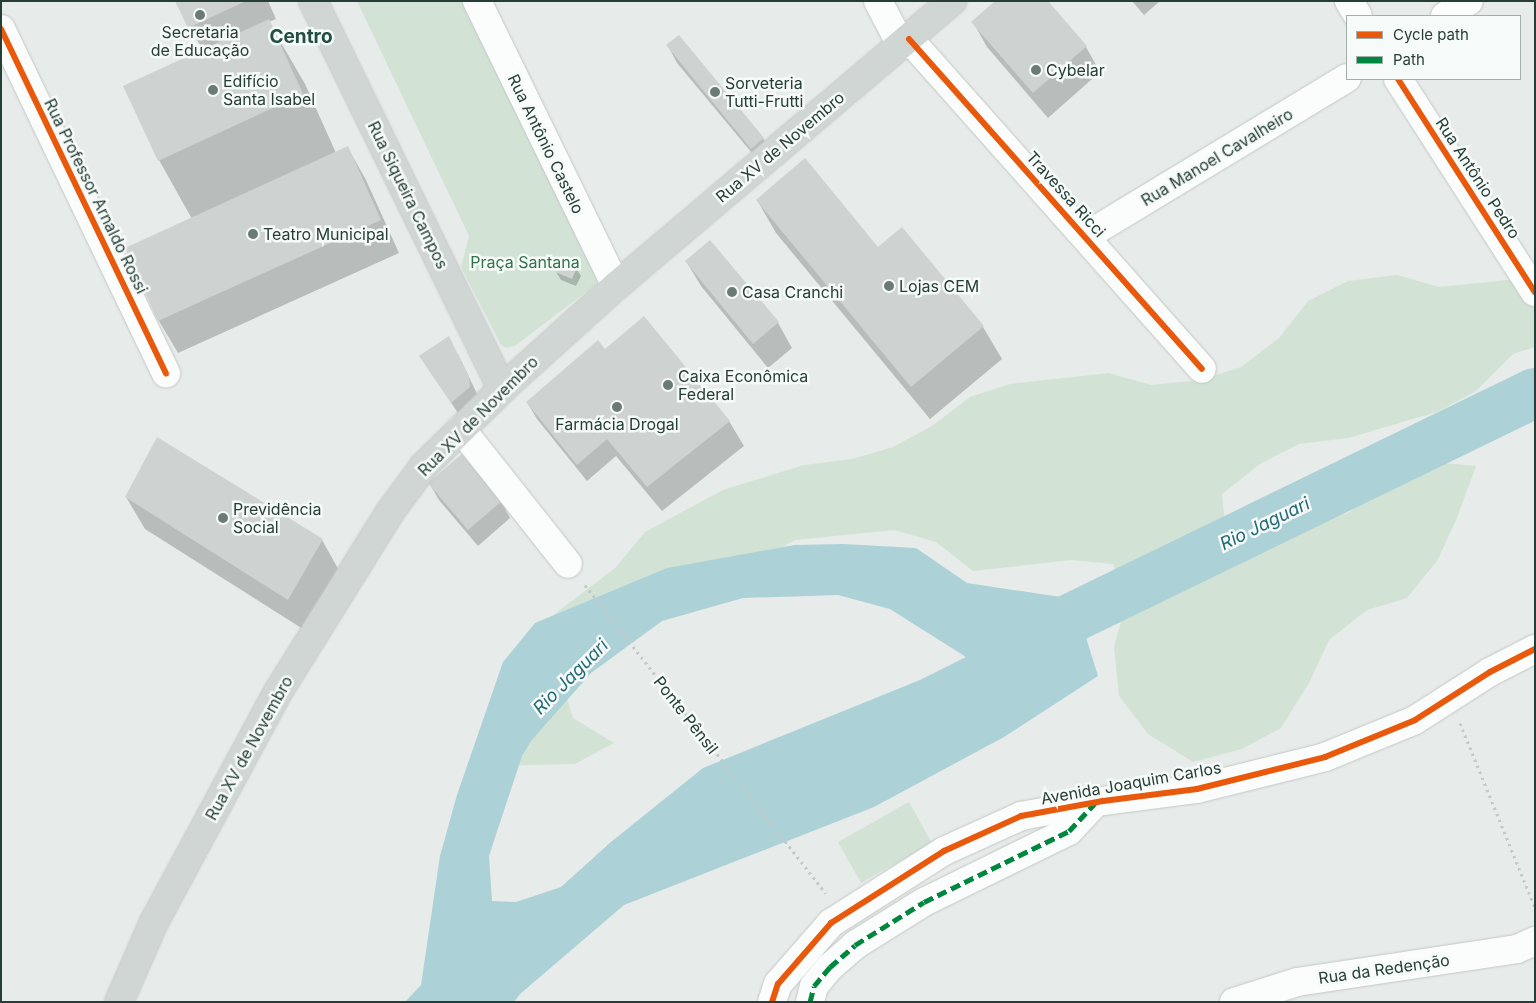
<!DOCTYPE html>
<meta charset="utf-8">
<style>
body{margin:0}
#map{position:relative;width:1536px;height:1003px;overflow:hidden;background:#e7ebe9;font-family:Inter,sans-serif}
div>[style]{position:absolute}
.green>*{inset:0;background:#d2e3d6}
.water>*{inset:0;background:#acd1d6}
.shadow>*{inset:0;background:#0003}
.river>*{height:50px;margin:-25px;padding:0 25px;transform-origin:25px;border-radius:25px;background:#acd1d6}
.building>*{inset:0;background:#ced3d1}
.path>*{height:3px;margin-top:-1.5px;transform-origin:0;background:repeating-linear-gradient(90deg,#c2cbc7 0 2.5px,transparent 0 6.5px)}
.roads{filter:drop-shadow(0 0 1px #c4c8c6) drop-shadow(0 0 1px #c4c8c6)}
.minor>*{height:28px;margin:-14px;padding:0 14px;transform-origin:14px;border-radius:14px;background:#fbfcfc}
.major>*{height:28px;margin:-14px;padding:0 14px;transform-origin:14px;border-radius:14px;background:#d0d6d4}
.quiet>*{height:5px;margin-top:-2.5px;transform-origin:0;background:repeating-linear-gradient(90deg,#00873e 0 10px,transparent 0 15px)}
.cycleway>*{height:6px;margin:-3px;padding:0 3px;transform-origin:3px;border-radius:3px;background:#e8590c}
.dots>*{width:14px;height:14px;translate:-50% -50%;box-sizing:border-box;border:2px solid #f6faf8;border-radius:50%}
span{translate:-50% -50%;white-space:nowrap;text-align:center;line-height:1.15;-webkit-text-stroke:5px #f6faf8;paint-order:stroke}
.poi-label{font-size:16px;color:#263e37}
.left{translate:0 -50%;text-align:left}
.street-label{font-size:16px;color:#263e37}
.park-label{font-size:16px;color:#327249}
.water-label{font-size:18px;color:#236b76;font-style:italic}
.quarter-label{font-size:19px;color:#234f43;font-weight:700}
.frame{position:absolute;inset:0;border:2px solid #263e37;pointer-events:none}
.legend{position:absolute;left:1346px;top:15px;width:175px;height:65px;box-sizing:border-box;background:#f6faf8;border:1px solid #a3afab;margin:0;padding:6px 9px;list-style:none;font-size:15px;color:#263e37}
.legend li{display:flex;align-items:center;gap:10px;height:25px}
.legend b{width:25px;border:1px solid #a3afab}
</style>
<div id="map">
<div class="green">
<div style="clip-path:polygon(357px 1px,464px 1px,598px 276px,595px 285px,515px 346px,506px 348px,501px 345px,461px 267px,469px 236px)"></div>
<div style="clip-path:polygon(1397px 275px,1439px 287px,1535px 277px,1535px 347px,1513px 354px,1476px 391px,1437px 412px,1348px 438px,1299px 444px,1260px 464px,1222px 494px,1227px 543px,1269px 546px,1308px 526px,1348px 513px,1387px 484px,1434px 462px,1476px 466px,1457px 518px,1437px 561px,1407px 598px,1367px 610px,1329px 640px,1309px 683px,1281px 728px,1242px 749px,1193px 762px,1148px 734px,1119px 696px,1114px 647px,1126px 604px,1113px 564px,1071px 560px,973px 571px,936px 542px,894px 530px,795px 540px,560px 675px,573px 718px,614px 743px,575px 764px,480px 766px,539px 626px,615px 568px,645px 532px,723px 490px,804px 465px,852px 459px,893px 447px,932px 426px,970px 397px,1010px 384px,1109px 373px,1151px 385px,1201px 380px,1241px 367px,1279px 338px,1308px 301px,1348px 281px)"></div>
<div style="clip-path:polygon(909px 802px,932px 843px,861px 883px,838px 842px)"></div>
</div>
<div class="water">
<div style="clip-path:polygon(evenodd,843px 544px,916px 548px,967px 583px,1074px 599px,1098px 676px,1004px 737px,874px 807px,624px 905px,520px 994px,514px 1002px,405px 1002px,421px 985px,440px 856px,457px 795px,503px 662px,535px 623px,667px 568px,795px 545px,843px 544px,838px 595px,890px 609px,966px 657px,920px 680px,703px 768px,611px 842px,561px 887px,516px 902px,492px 901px,489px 856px,522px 756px,531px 741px,591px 673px,662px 621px,743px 598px,838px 595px)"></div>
</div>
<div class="shadow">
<div style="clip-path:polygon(177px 1px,268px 1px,276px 19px,269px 22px,305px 84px,336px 153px,348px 148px,366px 180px,399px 253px,178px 353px,159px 321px,126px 249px,192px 219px,159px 160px,203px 51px)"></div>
<div style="clip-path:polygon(1047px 1px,1086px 47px,1100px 72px,1048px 118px,987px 47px,973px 22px)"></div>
<div style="clip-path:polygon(1132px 1px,1160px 1px,1144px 15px)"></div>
<div style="clip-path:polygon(668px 46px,763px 138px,773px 155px,762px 165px,677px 63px)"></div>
<div style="clip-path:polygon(757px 200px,878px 248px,902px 229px,983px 327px,1002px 359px,930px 419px,776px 233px)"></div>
<div style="clip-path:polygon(686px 261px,778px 323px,792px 348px,768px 368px,701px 286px)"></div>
<div style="clip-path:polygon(576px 268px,581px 276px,576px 286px,561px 280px,556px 272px)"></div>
<div style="clip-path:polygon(605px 351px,729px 421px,744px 446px,662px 511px,616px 456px,587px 481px,537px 419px,527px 402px)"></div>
<div style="clip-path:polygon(458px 354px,478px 396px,462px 419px,420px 356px)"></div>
<div style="clip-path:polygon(429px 483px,501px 501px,510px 518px,478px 546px,439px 500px)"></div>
<div style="clip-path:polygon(126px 497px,322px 540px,340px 572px,306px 631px,145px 529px)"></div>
</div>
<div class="river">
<div style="left:1018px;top:644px;width:575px;rotate:-25.9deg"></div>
</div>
<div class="building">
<div style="clip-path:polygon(175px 1px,246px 1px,188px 28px)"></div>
<div style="clip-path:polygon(995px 1px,1048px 1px,1087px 46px,1033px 93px,971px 22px)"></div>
<div style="clip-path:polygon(269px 19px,303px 94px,158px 161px,123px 86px)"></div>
<div style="clip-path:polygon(679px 35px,764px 138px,751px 149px,666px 45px)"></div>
<div style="clip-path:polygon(348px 146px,381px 220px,158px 321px,125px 248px)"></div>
<div style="clip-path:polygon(805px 158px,878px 247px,902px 227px,984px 326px,911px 387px,756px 200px)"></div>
<div style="clip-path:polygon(710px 240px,779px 322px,753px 344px,685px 261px)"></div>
<div style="clip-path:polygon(560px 259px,577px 267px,572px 279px,555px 272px)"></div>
<div style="clip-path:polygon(644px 316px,730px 421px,647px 487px,607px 439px,577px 465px,526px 402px,598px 340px,605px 349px)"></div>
<div style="clip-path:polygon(449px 336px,469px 377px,470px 387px,451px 403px,419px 356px)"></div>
<div style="clip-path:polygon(157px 437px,323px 539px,288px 600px,125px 497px)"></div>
<div style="clip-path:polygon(462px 454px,502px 501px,468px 530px,428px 483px)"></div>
</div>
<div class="path">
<div style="left:585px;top:585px;width:391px;rotate:52deg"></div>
<div style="left:1460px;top:723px;width:200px;rotate:67.9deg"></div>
</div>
<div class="roads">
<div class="minor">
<div style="left:477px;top:1px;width:317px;rotate:64deg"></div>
<div style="left:878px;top:1px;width:50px;rotate:62.4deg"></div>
<div style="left:1349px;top:1px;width:17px;rotate:59deg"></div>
<div style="left:1445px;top:16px;width:28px;rotate:-32deg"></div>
<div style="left:1px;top:29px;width:382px;rotate:64.4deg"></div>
<div style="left:909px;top:39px;width:441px;rotate:48.4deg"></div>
<div style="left:1398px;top:79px;width:253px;rotate:57.3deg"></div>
<div style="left:1086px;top:236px;width:305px;rotate:-31.2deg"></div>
<div style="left:461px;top:429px;width:172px;rotate:51.6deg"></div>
<div style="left:772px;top:1002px;width:19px;rotate:-72deg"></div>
<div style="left:778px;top:984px;width:81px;rotate:-49deg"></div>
<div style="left:831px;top:923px;width:134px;rotate:-32.5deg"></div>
<div style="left:944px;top:851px;width:85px;rotate:-24.4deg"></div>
<div style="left:1021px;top:816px;width:83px;rotate:-10.4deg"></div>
<div style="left:1103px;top:801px;width:95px;rotate:-7.3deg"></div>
<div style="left:1197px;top:789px;width:132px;rotate:-14deg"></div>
<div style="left:1325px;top:757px;width:97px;rotate:-22.3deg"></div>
<div style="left:1415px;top:720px;width:89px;rotate:-32.6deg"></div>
<div style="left:1490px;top:672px;width:51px;rotate:-27.1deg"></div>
<div style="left:810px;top:1002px;width:16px;rotate:-76deg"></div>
<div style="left:814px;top:986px;width:25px;rotate:-50deg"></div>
<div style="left:830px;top:967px;width:33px;rotate:-41deg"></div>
<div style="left:855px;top:945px;width:81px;rotate:-31.9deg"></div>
<div style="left:924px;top:902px;width:161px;rotate:-26.1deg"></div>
<div style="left:1069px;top:831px;width:38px;rotate:-47deg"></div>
<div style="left:1234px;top:1002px;width:66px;rotate:-17.6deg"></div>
<div style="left:1297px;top:982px;width:222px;rotate:-8.5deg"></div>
<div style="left:1517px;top:949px;width:20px;rotate:-24deg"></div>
</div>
<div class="major">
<div style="left:313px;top:1px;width:432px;rotate:64deg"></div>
<div style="left:119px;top:1002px;width:87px;rotate:-66.4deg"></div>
<div style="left:154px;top:922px;width:261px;rotate:-61.7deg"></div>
<div style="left:278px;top:692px;width:212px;rotate:-58.1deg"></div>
<div style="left:390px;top:512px;width:57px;rotate:-53.5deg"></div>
<div style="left:424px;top:466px;width:110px;rotate:-44.6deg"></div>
<div style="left:502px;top:389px;width:154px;rotate:-42.1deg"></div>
<div style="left:616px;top:286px;width:441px;rotate:-40.3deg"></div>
</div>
</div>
<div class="quiet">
<div style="left:810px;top:1002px;width:16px;rotate:-76deg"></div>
<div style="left:814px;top:986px;width:25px;rotate:-50deg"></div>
<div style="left:830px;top:967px;width:33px;rotate:-41deg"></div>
<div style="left:855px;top:945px;width:81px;rotate:-31.9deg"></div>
<div style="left:924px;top:902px;width:161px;rotate:-26.1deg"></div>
<div style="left:1069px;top:831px;width:38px;rotate:-47deg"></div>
</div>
<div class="cycleway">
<div style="left:1px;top:29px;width:382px;rotate:64.4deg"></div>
<div style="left:909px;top:39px;width:441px;rotate:48.4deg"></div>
<div style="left:1398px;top:79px;width:253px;rotate:57.3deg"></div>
<div style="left:772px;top:1002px;width:19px;rotate:-72deg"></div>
<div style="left:778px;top:984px;width:81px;rotate:-49deg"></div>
<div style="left:831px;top:923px;width:134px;rotate:-32.5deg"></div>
<div style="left:944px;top:851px;width:85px;rotate:-24.4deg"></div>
<div style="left:1021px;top:816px;width:83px;rotate:-10.4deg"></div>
<div style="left:1103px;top:801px;width:95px;rotate:-7.3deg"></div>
<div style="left:1197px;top:789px;width:132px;rotate:-14deg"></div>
<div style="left:1325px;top:757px;width:97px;rotate:-22.3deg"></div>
<div style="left:1415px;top:720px;width:89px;rotate:-32.6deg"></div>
<div style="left:1490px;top:672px;width:51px;rotate:-27.1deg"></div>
</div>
<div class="dots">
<div style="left:200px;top:15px;background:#6a7b75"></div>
<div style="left:1036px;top:70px;background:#6a7b75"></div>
<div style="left:213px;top:90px;background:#6a7b75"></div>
<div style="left:715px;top:92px;background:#6a7b75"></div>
<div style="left:253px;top:234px;background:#6a7b75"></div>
<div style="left:889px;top:286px;background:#6a7b75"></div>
<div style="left:732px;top:292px;background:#6a7b75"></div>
<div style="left:668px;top:385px;background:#6a7b75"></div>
<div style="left:617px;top:407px;background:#6a7b75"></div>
<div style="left:223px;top:518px;background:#6a7b75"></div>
</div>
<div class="poi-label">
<span style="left:200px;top:41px">Secretaria<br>de Educação</span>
<span class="left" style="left:1046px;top:70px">Cybelar</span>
<span class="left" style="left:223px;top:90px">Edifício<br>Santa Isabel</span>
<span class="left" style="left:725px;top:92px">Sorveteria<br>Tutti-Frutti</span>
<span class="left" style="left:263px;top:234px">Teatro Municipal</span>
<span class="left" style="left:899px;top:286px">Lojas CEM</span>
<span class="left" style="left:742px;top:292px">Casa Cranchi</span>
<span class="left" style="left:678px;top:385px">Caixa Econômica<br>Federal</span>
<span style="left:617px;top:424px">Farmácia Drogal</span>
<span class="left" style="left:233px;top:518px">Previdência<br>Social</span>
</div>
<div class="street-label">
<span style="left:546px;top:144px;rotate:64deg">Rua Antônio Castelo</span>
<span style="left:780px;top:147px;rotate:-40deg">Rua XV de Novembro</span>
<span style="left:1217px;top:157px;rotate:-31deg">Rua Manoel Cavalheiro</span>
<span style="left:1478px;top:178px;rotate:57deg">Rua Antônio Pedro</span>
<span style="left:1066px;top:194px;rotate:48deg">Travessa Ricci</span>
<span style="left:408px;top:195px;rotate:64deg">Rua Siqueira Campos</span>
<span style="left:96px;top:196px;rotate:64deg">Rua Professor Arnaldo Rossi</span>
<span style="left:478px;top:416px;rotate:-45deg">Rua XV de Novembro</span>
<span style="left:686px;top:715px;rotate:52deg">Ponte Pênsil</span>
<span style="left:249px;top:748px;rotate:-61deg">Rua XV de Novembro</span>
<span style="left:1131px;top:783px;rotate:-10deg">Avenida Joaquim Carlos</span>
<span style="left:1384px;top:969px;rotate:-8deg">Rua da Redenção</span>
</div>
<div class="park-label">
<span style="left:525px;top:262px">Praça Santana</span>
</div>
<div class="water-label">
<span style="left:1265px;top:524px;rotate:-26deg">Rio Jaguari</span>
<span style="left:571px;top:677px;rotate:-45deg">Rio Jaguari</span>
</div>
<div class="quarter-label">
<span style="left:301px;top:37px">Centro</span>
</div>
<div class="frame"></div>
<ul class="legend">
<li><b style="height:6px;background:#e8590c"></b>Cycle path</li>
<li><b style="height:6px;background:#00873e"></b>Path</li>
</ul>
</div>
